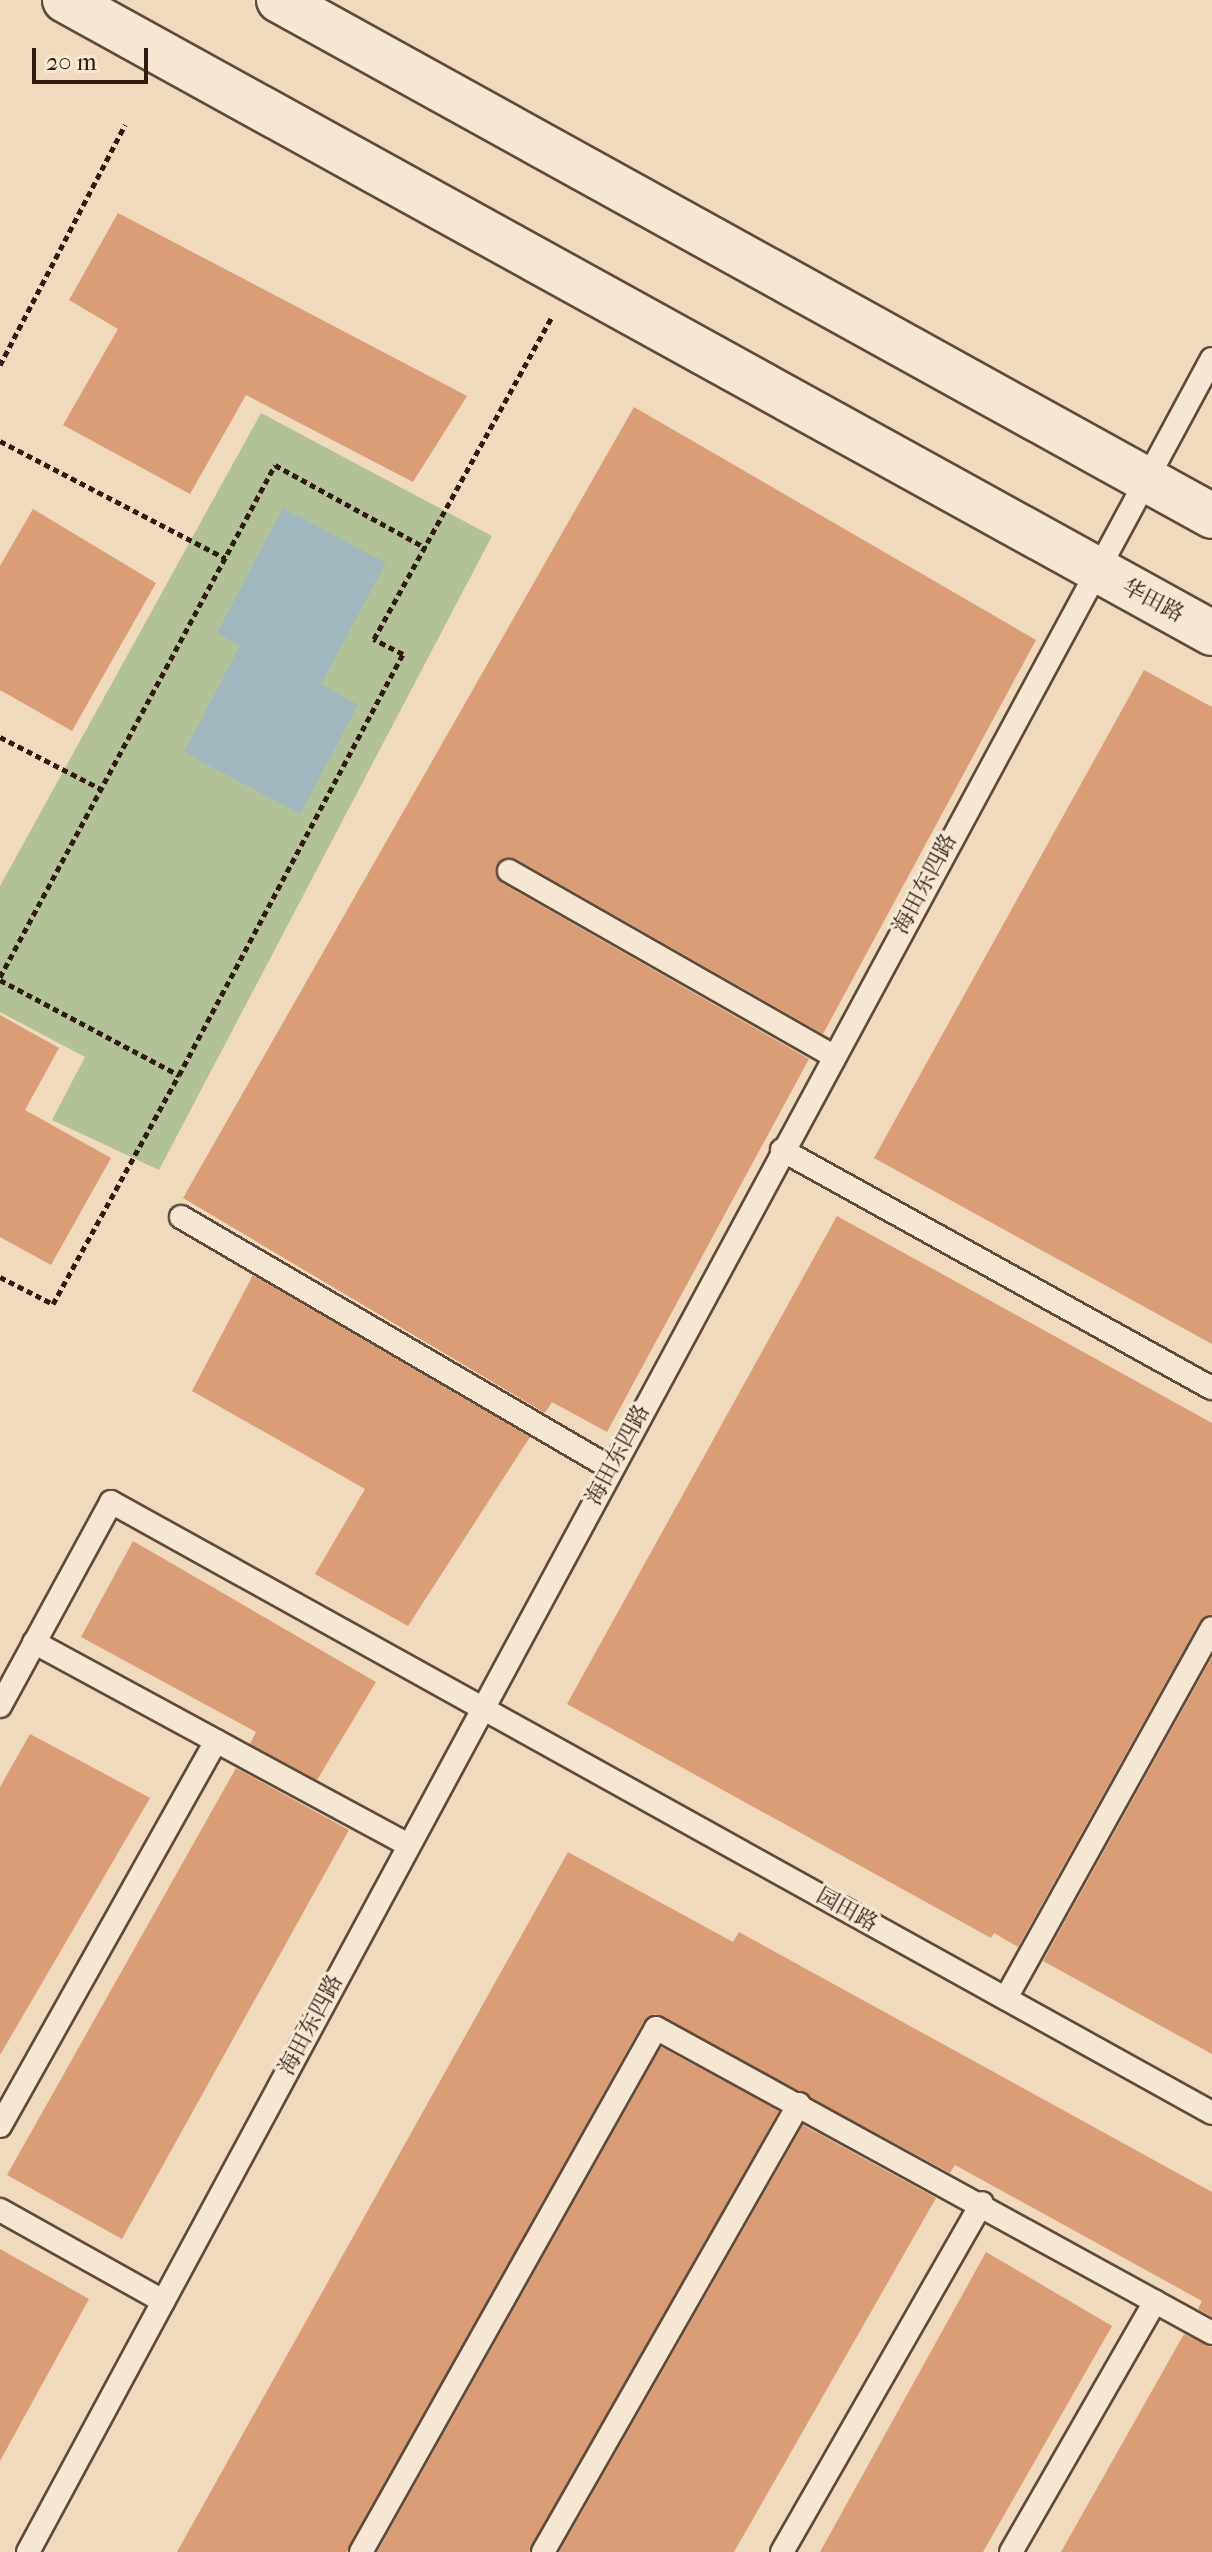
<!DOCTYPE html>
<html>
<head>
<meta charset="utf-8">
<style>
  body { margin:0 }
  #map { position:relative; width:1212px; height:2552px; overflow:hidden; background:#efdabd; font-family:"IM FELL French Canon","Noto Serif SC",serif }
  div>[style] { position:absolute }
  .green>* { inset:0; background:#b2c196 }
  .water>* { inset:0; background:#a0b7bd }
  .building>* { inset:0; background:#da9d75 }
  .path>* { height:5px; margin-top:-2.5px; transform-origin:0; background:repeating-linear-gradient(90deg,#2f1b11 0 6px,transparent 0 10px) }
  .roads { filter:drop-shadow(2px 0 #5f4b3c) drop-shadow(-2px 0 #5f4b3c) drop-shadow(0 2px #5f4b3c) drop-shadow(0 -2px #5f4b3c) }
  .lane>* { height:22px; margin:-11px; padding:0 11px; transform-origin:11px; border-radius:11px; background:#f5e7d4 }
  .secondary>* { height:44px; margin:-22px; padding:0 22px; transform-origin:22px; border-radius:22px; background:#f5e7d4 }
  span { translate:-50% -50%; white-space:nowrap; text-align:center; line-height:1.15; -webkit-text-stroke:6px #f5e7d4; paint-order:stroke }
  .street-label { font-size:22px; color:#2f1b11 }
  .scale { position:absolute; left:32px; top:48px; width:116px; height:36px; box-sizing:border-box; border:4px solid #2f1b11; border-top:0; padding-left:10px; font-size:24px; line-height:28px; white-space:nowrap; color:#2f1b11; -webkit-text-stroke:6px #f5e7d4; paint-order:stroke }
</style>
</head>
<body>
<div id="map">
  <div class="green">
    <i style="clip-path:polygon(261px 413px,492px 536px,159px 1170px,52px 1120px,85px 1057px,0 1012px,0 886px)"></i>
  </div>
  <div class="water">
    <i style="clip-path:polygon(283px 508px,386px 563px,321px 684px,358px 705px,300px 814px,184px 752px,240px 646px,217px 633px)"></i>
  </div>
  <div class="building">
    <i style="clip-path:polygon(118px 213px,467px 396px,413px 482px,246px 395px,190px 494px,63px 425px,118px 329px,69px 300px)"></i>
    <i style="clip-path:polygon(634px 407px,1036px 640px,823px 1034px,516px 859px,497px 865px,502px 883px,809px 1059px,607px 1432px,552px 1402px,545px 1413px,183px 1198px)"></i>
    <i style="clip-path:polygon(33px 509px,156px 583px,72px 731px,0 690px,0 566px)"></i>
    <i style="clip-path:polygon(1144px 670px,1212px 707px,1212px 1344px,874px 1158px)"></i>
    <i style="clip-path:polygon(0 1015px,59px 1048px,25px 1110px,111px 1158px,51px 1265px,0 1237px)"></i>
    <i style="clip-path:polygon(837px 1216px,1212px 1423px,1212px 1614px,1200px 1621px,1018px 1947px,994px 1933px,991px 1938px,567px 1704px)"></i>
    <i style="clip-path:polygon(253px 1275px,530px 1437px,408px 1626px,315px 1574px,365px 1489px,192px 1391px)"></i>
    <i style="clip-path:polygon(133px 1541px,376px 1682px,317px 1780px,250px 1744px,256px 1732px,81px 1637px)"></i>
    <i style="clip-path:polygon(1212px 1657px,1212px 2054px,1043px 1961px)"></i>
    <i style="clip-path:polygon(30px 1734px,150px 1798px,0 2055px,0 1787px)"></i>
    <i style="clip-path:polygon(236px 1768px,349px 1830px,122px 2239px,7px 2175px)"></i>
    <i style="clip-path:polygon(568px 1852px,733px 1942px,739px 1932px,1212px 2192px,1212px 2317px,1198px 2309px,1202px 2301px,955px 2165px,950px 2173px,655px 2014px,644px 2021px,347px 2552px,177px 2552px)"></i>
    <i style="clip-path:polygon(661px 2047px,779px 2111px,529px 2552px,377px 2552px)"></i>
    <i style="clip-path:polygon(803px 2125px,936px 2198px,734px 2552px,559px 2552px)"></i>
    <i style="clip-path:polygon(0 2249px,89px 2299px,0 2461px)"></i>
    <i style="clip-path:polygon(986px 2252px,1112px 2326px,983px 2552px,820px 2552px)"></i>
    <i style="clip-path:polygon(1184px 2334px,1212px 2347px,1212px 2552px,1061px 2552px)"></i>
  </div>
  <div class="path">
    <i style="left:0;top:365px;width:271px;rotate:-62.5deg"></i>
    <i style="left:0;top:441px;width:254px;rotate:27.5deg"></i>
    <i style="left:0;top:737px;width:114px;rotate:27.2deg"></i>
    <i style="left:0;top:977px;width:581px;rotate:-61.76deg"></i>
    <i style="left:275px;top:465px;width:172px;rotate:28.8deg"></i>
    <i style="left:0;top:980px;width:203px;rotate:28deg"></i>
    <i style="left:179px;top:1075px;width:477px;rotate:-62deg"></i>
    <i style="left:403px;top:654px;width:33px;rotate:-153deg"></i>
    <i style="left:374px;top:639px;width:369px;rotate:-61.1deg"></i>
    <i style="left:0;top:1277px;width:59px;rotate:27deg"></i>
    <i style="left:53px;top:1304px;width:261px;rotate:-61.2deg"></i>
  </div>
  <div class="roads">
    <div class="lane">
      <i style="left:509px;top:871px;width:373px;rotate:29.7deg"></i>
      <i style="left:782px;top:1150px;width:491px;rotate:29deg"></i>
      <i style="left:181px;top:1217px;width:498px;rotate:30.3deg"></i>
      <i style="left:0;top:1706px;width:232px;rotate:-61.4deg"></i>
      <i style="left:111px;top:1502px;width:1259px;rotate:29.03deg"></i>
      <i style="left:216px;top:1741px;width:218px;rotate:28.4deg"></i>
      <i style="left:1006px;top:1998px;width:423px;rotate:-60.9deg"></i>
      <i style="left:0;top:2126px;width:441px;rotate:-60.7deg"></i>
      <i style="left:216px;top:1741px;width:207px;rotate:-151.5deg"></i>
      <i style="left:0;top:2210px;width:187px;rotate:29.2deg"></i>
      <i style="left:28px;top:2552px;width:2492px;rotate:-61.64deg"></i>
      <i style="left:361px;top:2552px;width:601px;rotate:-60.62deg"></i>
      <i style="left:656px;top:2028px;width:634px;rotate:28.75deg"></i>
      <i style="left:543px;top:2552px;width:516px;rotate:-60.26deg"></i>
      <i style="left:782px;top:2552px;width:402px;rotate:-60.2deg"></i>
      <i style="left:1011px;top:2552px;width:289px;rotate:-60.1deg"></i>
    </div>
    <div class="secondary">
      <i style="left:65px;top:0;width:1310px;rotate:28.89deg"></i>
      <i style="left:279px;top:0;width:1066px;rotate:28.94deg"></i>
    </div>
  </div>
  <div class="street-label">
    <span style="left:1153px;top:601px;rotate:28deg">华田路</span>
    <span style="left:925px;top:884px;rotate:-62deg">海田东四路</span>
    <span style="left:618px;top:1455px;rotate:-62deg">海田东四路</span>
    <span style="left:847px;top:1910px;rotate:29deg">园田路</span>
    <span style="left:311px;top:2025px;rotate:-62deg">海田东四路</span>
  </div>
  <div class="scale">20 m</div>
</div>
</body>
</html>
